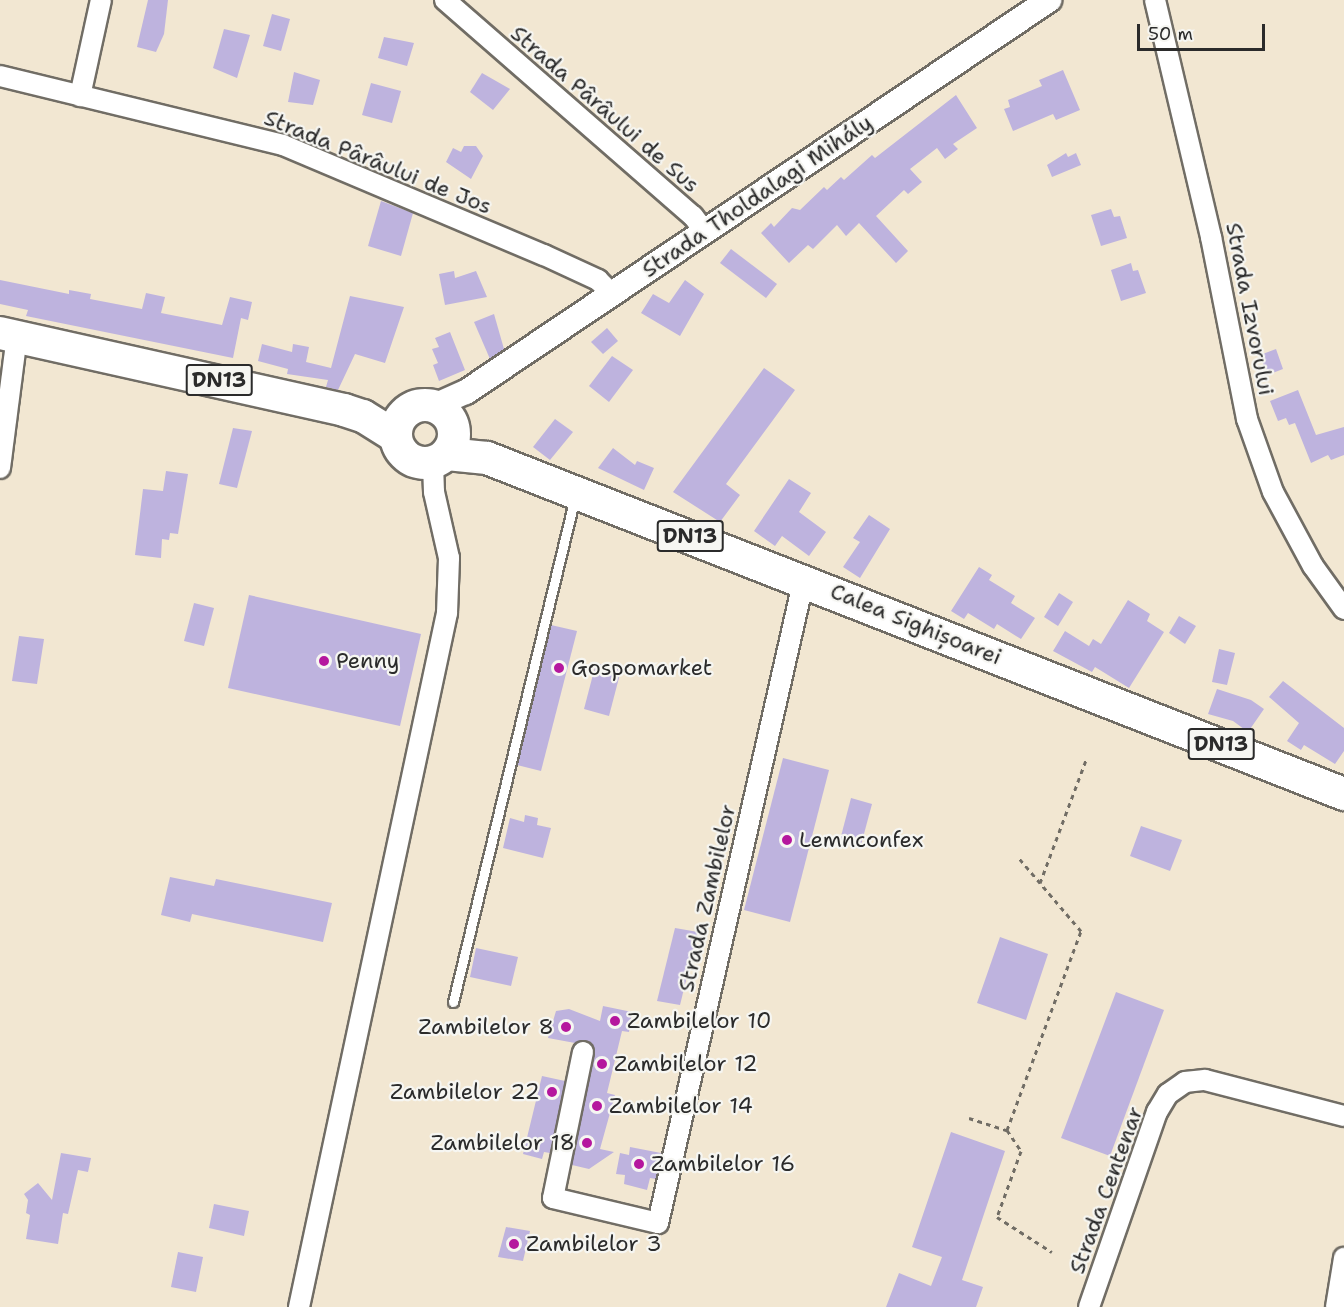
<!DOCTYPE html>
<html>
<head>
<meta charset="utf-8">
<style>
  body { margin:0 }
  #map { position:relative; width:1344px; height:1307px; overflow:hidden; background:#f2e7d2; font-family:"Shantell Sans",sans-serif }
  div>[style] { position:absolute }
  .building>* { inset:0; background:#beb3de }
  .path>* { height:3px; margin-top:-1.5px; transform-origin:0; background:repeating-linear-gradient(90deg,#716d65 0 4.5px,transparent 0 9px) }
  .roads { filter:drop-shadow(2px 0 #716d65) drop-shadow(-2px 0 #716d65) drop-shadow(0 2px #716d65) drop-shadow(0 -2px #716d65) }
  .service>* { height:9px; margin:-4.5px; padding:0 4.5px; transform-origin:4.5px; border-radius:4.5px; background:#fff }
  .minor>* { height:20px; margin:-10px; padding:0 10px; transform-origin:10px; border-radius:10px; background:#fff }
  .tertiary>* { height:24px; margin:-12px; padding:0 12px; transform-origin:12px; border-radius:12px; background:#fff }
  .trunk>* { height:32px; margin:-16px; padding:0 16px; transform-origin:16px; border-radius:16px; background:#fff }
  .trunk>.ring { margin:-16px; padding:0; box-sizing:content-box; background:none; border:32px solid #fff; border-radius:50% }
  .dots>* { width:16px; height:16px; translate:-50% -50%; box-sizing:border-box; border:3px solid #f6f6f2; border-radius:50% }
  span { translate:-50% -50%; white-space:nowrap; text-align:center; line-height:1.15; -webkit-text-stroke:4.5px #f6f6f2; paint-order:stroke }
  .shield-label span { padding:2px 4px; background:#f6f6f2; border:2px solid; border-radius:4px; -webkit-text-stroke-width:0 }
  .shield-label { font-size:21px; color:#2b2b2b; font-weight:700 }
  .street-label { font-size:22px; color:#2b2b2b }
  .poi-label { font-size:22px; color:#2b2b2b }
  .left { translate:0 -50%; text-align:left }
  .right { translate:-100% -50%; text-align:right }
  .scale { position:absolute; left:1137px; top:24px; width:128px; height:27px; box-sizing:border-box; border:3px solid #2b2b2b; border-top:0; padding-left:8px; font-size:18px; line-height:21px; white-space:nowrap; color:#2b2b2b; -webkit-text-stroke:4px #f6f6f2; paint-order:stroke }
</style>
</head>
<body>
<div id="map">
  <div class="building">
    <i style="clip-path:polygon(148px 0,168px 0,164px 34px,156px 52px,137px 47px)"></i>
    <i style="clip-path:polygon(272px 14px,290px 19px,281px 51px,263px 46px)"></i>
    <i style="clip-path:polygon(224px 29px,250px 35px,237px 78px,213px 68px)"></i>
    <i style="clip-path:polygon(384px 37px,414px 43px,407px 66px,378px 58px)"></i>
    <i style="clip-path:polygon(1063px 70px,1080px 110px,1056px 120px,1053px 114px,1013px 131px,1004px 109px,1010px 107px,1008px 100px,1042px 86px,1039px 80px)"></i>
    <i style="clip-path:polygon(294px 72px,320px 80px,313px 105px,288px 102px)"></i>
    <i style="clip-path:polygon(482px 73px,510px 89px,493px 110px,470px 92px)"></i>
    <i style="clip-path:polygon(371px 83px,401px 91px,392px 123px,362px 115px)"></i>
    <i style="clip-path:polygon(956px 95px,977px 128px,953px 144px,958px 149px,945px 159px,937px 148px,910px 169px,922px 182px,908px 194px,904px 190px,876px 216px,908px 251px,896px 263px,859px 223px,846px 236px,837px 225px,813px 249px,808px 245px,789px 263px,761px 233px,771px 223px,774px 227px,792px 208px,800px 210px,824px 187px,827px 190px,841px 177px,844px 180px,872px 155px,875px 158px)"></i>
    <i style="clip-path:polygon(464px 146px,476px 146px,483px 156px,471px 179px,446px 162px,453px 148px,461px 152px)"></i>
    <i style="clip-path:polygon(1066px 153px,1068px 157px,1076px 153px,1081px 165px,1052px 177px,1047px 165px)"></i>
    <i style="clip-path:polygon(381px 201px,413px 213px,401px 256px,368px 246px)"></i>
    <i style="clip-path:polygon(1111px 209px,1114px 217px,1120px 216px,1127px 238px,1101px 246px,1091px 215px)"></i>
    <i style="clip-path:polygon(731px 249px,777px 284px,766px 298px,720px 263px)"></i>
    <i style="clip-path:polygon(1131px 263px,1133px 271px,1138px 270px,1146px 293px,1121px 301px,1111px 270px)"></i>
    <i style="clip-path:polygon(454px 271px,455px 278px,476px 271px,487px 297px,445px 305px,439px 274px)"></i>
    <i style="clip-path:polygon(0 280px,69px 294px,69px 290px,91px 294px,90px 299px,142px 309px,146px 293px,165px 297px,161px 313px,222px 325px,230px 297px,252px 302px,248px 320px,241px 318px,233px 358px,26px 316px,28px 310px,0 304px)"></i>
    <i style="clip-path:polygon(685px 280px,704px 294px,680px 336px,641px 313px,653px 294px,669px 303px)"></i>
    <i style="clip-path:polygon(350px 296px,404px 307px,385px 363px,355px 354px,338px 390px,326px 387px,328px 380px,287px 374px,288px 369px,258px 361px,262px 344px,292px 352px,293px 344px,309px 347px,306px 362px,331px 368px)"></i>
    <i style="clip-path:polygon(494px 314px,504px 349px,490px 359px,474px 322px)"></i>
    <i style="clip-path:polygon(607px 328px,618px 341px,603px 354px,591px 342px)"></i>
    <i style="clip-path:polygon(450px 332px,465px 370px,439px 381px,433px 365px,438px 363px,432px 349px,439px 347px,435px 338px)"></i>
    <i style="clip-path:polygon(1276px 349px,1283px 369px,1267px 375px,1260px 355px)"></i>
    <i style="clip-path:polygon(612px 356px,633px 370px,609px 402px,589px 386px)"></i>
    <i style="clip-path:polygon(764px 368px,795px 390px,726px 484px,740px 495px,720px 522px,673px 492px)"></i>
    <i style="clip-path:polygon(1298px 390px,1316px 435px,1344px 427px,1344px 455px,1331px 460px,1328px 455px,1311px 463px,1295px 423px,1289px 425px,1286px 418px,1278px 421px,1270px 401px)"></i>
    <i style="clip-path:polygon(555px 419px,573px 432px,550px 460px,533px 447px)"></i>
    <i style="clip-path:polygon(233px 428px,252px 431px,237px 488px,219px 484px)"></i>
    <i style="clip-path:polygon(613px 448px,635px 465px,637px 461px,654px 468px,644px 490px,598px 468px)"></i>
    <i style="clip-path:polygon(166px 471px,188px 474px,178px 534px,170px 533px,169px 540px,162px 539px,161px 558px,135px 555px,143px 489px,163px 491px)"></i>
    <i style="clip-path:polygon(789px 479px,811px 493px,799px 512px,826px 532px,809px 556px,782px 536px,775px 546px,754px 531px)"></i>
    <i style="clip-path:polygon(869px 515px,890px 529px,860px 578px,843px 567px,860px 542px,853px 538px)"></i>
    <i style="clip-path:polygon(979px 567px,992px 575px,989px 580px,1015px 596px,1011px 603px,1035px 618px,1021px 639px,997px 624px,994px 629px,968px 613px,964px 619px,951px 611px)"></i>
    <i style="clip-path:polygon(1059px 593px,1073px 602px,1058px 626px,1044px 617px)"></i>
    <i style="clip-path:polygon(249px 595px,421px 634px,400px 726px,228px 688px)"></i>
    <i style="clip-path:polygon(1128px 600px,1150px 614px,1147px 621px,1164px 632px,1129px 688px,1095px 667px,1092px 672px,1053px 651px,1065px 631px,1089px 646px,1093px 639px,1101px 644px)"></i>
    <i style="clip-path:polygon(194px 603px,214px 608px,204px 646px,184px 641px)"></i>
    <i style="clip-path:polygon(1179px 616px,1196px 626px,1185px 644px,1169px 633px)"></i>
    <i style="clip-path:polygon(551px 625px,577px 631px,541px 771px,517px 765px)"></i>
    <i style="clip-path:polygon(19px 636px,44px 639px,37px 684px,12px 681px)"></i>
    <i style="clip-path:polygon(1219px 649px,1235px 653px,1227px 685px,1212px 682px)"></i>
    <i style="clip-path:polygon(596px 663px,621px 670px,609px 716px,584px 709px)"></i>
    <i style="clip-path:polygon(1283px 681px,1344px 728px,1344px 751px,1335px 764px,1304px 745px,1301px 750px,1287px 741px,1299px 723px,1269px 697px)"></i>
    <i style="clip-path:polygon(1217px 689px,1251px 700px,1264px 709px,1248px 732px,1233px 721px,1208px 714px)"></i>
    <i style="clip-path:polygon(783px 758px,829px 770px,790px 922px,744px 910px)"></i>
    <i style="clip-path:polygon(851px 798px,872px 804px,861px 845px,840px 840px)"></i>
    <i style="clip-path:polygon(525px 815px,538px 818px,537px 825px,551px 828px,543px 858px,503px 848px,510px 818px,524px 822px)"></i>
    <i style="clip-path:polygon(1141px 826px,1182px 840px,1170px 871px,1130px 856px)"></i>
    <i style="clip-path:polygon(170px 877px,214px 886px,216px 879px,332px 903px,323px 942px,192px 914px,190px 922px,161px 915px)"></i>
    <i style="clip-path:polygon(675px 928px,698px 932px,680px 1005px,657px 1001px)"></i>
    <i style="clip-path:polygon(1000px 937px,1048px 954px,1026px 1020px,977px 1003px)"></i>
    <i style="clip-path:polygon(476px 948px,518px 957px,511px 986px,470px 977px)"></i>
    <i style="clip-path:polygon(1116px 992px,1164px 1010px,1110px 1156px,1061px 1138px)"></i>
    <i style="clip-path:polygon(603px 1006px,632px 1012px,629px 1032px,622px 1031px,607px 1093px,615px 1095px,600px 1149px,614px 1152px,589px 1169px,572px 1165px,594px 1049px,586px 1040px,575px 1043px,548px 1038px,556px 1011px,569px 1009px,600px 1021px)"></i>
    <i style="clip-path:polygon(542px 1076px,565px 1081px,550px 1153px,544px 1152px,542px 1159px,523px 1154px)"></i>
    <i style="clip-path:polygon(951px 1132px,1005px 1151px,962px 1280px,983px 1287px,976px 1307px,886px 1307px,899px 1273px,931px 1286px,942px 1257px,912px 1247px)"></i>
    <i style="clip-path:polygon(630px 1147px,661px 1153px,656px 1179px,650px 1178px,647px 1190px,624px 1184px,625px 1175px,616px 1174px,620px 1153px,629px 1155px)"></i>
    <i style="clip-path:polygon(61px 1153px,91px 1158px,88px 1172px,78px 1170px,68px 1214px,63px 1213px,58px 1244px,26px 1239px,30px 1215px,26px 1213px,28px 1200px,24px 1194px,38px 1183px,52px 1200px)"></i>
    <i style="clip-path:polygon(214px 1204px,249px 1211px,244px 1236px,209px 1228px)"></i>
    <i style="clip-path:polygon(506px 1227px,530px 1231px,523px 1261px,498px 1257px)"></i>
    <i style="clip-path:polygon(178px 1252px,203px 1257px,196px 1292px,171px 1287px)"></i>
  </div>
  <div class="path">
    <i style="left:1040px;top:883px;width:131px;rotate:-69.5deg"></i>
    <i style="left:969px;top:1118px;width:40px;rotate:18deg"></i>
    <i style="left:1007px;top:1130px;width:25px;rotate:56deg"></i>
    <i style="left:1021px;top:1151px;width:70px;rotate:110deg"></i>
    <i style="left:997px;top:1217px;width:65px;rotate:32.5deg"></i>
    <i style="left:1007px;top:1130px;width:212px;rotate:-69.6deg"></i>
    <i style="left:1081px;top:931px;width:97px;rotate:-130.4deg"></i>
  </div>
  <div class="roads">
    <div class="service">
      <i style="left:453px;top:1002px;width:520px;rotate:-76.42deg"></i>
    </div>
    <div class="minor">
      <i style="left:445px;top:0;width:329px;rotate:41.1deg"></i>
      <i style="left:693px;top:216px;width:20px;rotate:53deg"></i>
      <i style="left:1155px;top:0;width:244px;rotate:76.7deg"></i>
      <i style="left:1211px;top:237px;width:186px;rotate:78.8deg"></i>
      <i style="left:1247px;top:419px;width:77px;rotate:70.4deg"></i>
      <i style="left:1273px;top:492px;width:84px;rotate:61.6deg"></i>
      <i style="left:1313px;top:566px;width:53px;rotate:54.2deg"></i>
      <i style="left:0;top:76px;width:291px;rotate:13.7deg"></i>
      <i style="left:283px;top:145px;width:283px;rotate:22.9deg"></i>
      <i style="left:544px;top:255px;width:60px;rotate:24.8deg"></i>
      <i style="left:598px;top:280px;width:18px;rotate:45deg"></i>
      <i style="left:80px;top:96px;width:98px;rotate:-77.7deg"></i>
      <i style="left:0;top:468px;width:133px;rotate:-82.7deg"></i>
      <i style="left:583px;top:1052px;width:149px;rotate:101.6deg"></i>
      <i style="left:553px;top:1198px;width:108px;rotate:13.4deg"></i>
      <i style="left:658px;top:1223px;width:660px;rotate:-77.23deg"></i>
      <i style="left:299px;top:1307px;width:710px;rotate:-77.96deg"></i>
      <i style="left:447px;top:613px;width:55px;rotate:-87.9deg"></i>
      <i style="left:449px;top:558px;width:68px;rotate:-102.8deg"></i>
      <i style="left:434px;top:492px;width:29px;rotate:-92deg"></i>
      <i style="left:1089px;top:1307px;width:207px;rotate:-70.8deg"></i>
      <i style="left:1157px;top:1112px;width:21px;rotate:-59deg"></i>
      <i style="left:1168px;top:1094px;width:21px;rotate:-35deg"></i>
      <i style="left:1185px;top:1082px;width:20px;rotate:-6deg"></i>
      <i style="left:1205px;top:1080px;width:144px;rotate:14.5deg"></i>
      <i style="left:1336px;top:1307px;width:50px;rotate:-80.7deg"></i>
    </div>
    <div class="tertiary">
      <i style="left:434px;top:406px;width:35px;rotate:-24deg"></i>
      <i style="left:466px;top:392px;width:703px;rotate:-33.92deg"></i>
    </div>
    <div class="trunk">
      <i style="left:0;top:333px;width:353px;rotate:12.6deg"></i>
      <i style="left:344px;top:410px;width:20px;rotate:18deg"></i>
      <i style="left:363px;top:416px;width:39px;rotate:32deg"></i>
      <i class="ring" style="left:396px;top:405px;width:26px;height:26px"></i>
      <i style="left:447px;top:454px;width:40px;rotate:5.7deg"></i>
      <i style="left:487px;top:458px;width:921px;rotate:21.41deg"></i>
    </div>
  </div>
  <div class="dots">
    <i style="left:324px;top:661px;background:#b5179e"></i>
    <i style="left:559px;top:668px;background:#b5179e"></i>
    <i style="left:787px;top:840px;background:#b5179e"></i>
    <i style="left:615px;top:1021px;background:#b5179e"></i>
    <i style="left:566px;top:1027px;background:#b5179e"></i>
    <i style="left:602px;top:1064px;background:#b5179e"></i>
    <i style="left:552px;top:1092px;background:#b5179e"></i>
    <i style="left:597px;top:1106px;background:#b5179e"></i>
    <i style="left:587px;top:1143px;background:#b5179e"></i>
    <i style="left:639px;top:1164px;background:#b5179e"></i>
    <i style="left:514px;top:1244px;background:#b5179e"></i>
  </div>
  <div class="shield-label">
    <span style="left:219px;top:380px">DN13</span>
    <span style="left:690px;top:536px">DN13</span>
    <span style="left:1221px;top:744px">DN13</span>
  </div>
  <div class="street-label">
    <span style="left:605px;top:109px;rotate:41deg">Strada Pârâului de Sus</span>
    <span style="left:378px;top:162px;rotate:22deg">Strada Pârâului de Jos</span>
    <span style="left:757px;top:196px;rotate:-34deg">Strada Tholdalagi Mihály</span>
    <span style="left:1250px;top:309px;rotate:79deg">Strada Izvorului</span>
    <span style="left:916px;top:624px;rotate:22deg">Calea Sighișoarei</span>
    <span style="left:707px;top:898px;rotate:-77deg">Strada Zambilelor</span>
    <span style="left:1106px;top:1190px;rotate:-70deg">Strada Centenar</span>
  </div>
  <div class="poi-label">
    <span class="left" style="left:336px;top:661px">Penny</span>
    <span class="left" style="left:571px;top:668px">Gospomarket</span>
    <span class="left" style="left:799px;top:840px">Lemnconfex</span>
    <span class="left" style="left:627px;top:1021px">Zambilelor 10</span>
    <span class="right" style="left:554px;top:1027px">Zambilelor 8</span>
    <span class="left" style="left:614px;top:1064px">Zambilelor 12</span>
    <span class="right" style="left:540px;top:1092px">Zambilelor 22</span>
    <span class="left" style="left:609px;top:1106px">Zambilelor 14</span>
    <span class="right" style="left:575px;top:1143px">Zambilelor 18</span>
    <span class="left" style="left:651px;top:1164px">Zambilelor 16</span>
    <span class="left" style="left:526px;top:1244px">Zambilelor 3</span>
  </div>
  <div class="scale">50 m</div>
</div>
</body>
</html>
